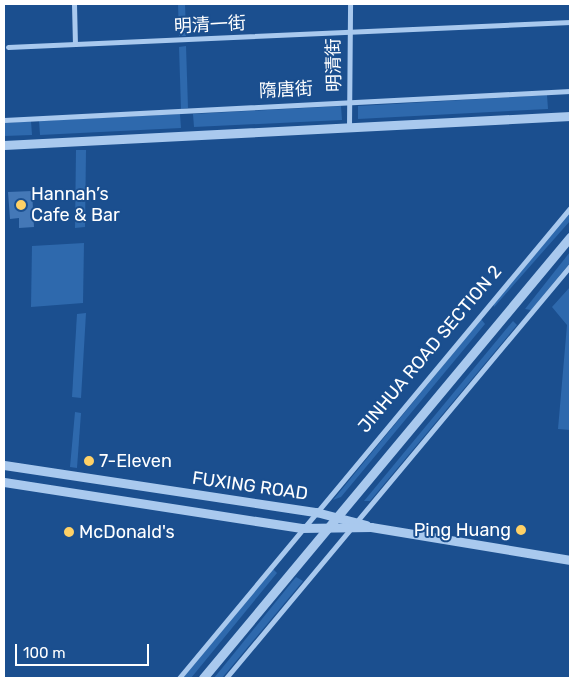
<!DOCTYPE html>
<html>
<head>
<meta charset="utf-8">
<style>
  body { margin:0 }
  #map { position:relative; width:574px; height:682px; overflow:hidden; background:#1b4f8f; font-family:Rubik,"Noto Sans TC",sans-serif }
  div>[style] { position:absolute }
  .green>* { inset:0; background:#2e69ad }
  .building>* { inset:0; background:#4478b7 }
  .minor>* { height:5px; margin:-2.5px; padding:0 2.5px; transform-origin:2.5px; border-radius:2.5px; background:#a9c9ee }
  .tertiary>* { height:9px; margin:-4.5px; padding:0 4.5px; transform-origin:4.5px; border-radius:4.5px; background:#a9c9ee }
  .dots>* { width:14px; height:14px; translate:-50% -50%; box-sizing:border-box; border:2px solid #1b4f8f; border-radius:50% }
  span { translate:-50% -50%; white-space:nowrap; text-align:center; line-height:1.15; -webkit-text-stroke:4px #1b4f8f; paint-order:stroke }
  .street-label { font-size:18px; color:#fff }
  .poi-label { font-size:18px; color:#fff }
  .left { translate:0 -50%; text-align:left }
  .right { translate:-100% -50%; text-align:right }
  .frame { position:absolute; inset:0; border:5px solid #fff; pointer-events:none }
  .scale { position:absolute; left:15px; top:644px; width:134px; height:22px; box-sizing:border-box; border:2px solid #fff; border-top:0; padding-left:6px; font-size:15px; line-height:18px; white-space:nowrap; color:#fff; -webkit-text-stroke:4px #1b4f8f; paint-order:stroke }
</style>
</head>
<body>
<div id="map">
  <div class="green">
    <i style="clip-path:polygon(178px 4px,185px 4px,186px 36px,179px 36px)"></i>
    <i style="clip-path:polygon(186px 46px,188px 108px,181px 109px,179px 47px)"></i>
    <i style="clip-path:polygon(547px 95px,548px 109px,358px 119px,358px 106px)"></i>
    <i style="clip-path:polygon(341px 106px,342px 120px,194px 127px,193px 114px)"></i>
    <i style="clip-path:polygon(180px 114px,181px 128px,40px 135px,39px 121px)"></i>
    <i style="clip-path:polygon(31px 121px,32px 135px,4px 136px,4px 123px)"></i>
    <i style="clip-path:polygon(76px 150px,86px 150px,85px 227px,75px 228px)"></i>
    <i style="clip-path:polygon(570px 211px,570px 221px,494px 307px,493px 304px)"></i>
    <i style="clip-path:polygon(84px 243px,83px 303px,31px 307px,32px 246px)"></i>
    <i style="clip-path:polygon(570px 252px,570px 263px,531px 310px,525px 309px)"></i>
    <i style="clip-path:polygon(570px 287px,570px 430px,558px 429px,567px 325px,552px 307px)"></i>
    <i style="clip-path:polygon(86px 313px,81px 398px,72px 397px,77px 314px)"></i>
    <i style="clip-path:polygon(481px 319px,485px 324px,341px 497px,333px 500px)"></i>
    <i style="clip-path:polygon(513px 321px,517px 325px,370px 501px,364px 501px)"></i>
    <i style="clip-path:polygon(75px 412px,81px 413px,77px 468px,70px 467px)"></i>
    <i style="clip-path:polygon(273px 569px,277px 573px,191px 678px,182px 678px)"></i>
    <i style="clip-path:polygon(296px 577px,303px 581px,222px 678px,214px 678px)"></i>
  </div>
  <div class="building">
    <i style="clip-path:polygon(32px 191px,34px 227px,19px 228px,19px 218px,10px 219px,8px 192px)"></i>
  </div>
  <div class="minor">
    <i style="left:74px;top:4px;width:40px;rotate:88.6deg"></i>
    <i style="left:8px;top:47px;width:563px;rotate:-2.55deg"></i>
    <i style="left:4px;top:120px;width:567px;rotate:-2.93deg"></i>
    <i style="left:349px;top:127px;width:123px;rotate:-89.5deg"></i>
    <i style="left:179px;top:678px;width:611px;rotate:-50.24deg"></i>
    <i style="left:226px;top:678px;width:537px;rotate:-50.14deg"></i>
  </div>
  <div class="tertiary">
    <i style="left:4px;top:145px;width:567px;rotate:-2.93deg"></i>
    <i style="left:4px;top:465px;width:316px;rotate:8.6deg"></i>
    <i style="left:316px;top:512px;width:52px;rotate:14.6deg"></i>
    <i style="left:4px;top:482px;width:301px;rotate:8.8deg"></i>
    <i style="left:301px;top:528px;width:70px;rotate:-0.8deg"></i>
    <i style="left:371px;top:527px;width:202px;rotate:9.4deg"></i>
    <i style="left:203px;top:678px;width:574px;rotate:-50.23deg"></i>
  </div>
  <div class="dots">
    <i style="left:21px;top:205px;background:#ffd166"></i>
    <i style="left:89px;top:461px;background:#ffd166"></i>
    <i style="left:521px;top:530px;background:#ffd166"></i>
    <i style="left:69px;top:532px;background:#ffd166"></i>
  </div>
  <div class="street-label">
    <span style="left:210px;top:25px;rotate:-3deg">明清一街</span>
    <span style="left:334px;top:65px;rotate:-91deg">明清街</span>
    <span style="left:286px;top:90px;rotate:-3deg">隋唐街</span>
    <span style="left:430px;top:349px;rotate:-50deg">JINHUA ROAD SECTION 2</span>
    <span style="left:250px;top:486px;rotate:8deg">FUXING ROAD</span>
  </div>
  <div class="poi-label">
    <span class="left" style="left:31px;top:205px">Hannah’s<br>Cafe &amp; Bar</span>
    <span class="left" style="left:99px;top:461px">7-Eleven</span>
    <span class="right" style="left:511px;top:530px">Ping Huang</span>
    <span class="left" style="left:79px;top:532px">McDonald's</span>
  </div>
  <div class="frame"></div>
  <div class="scale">100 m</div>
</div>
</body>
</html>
